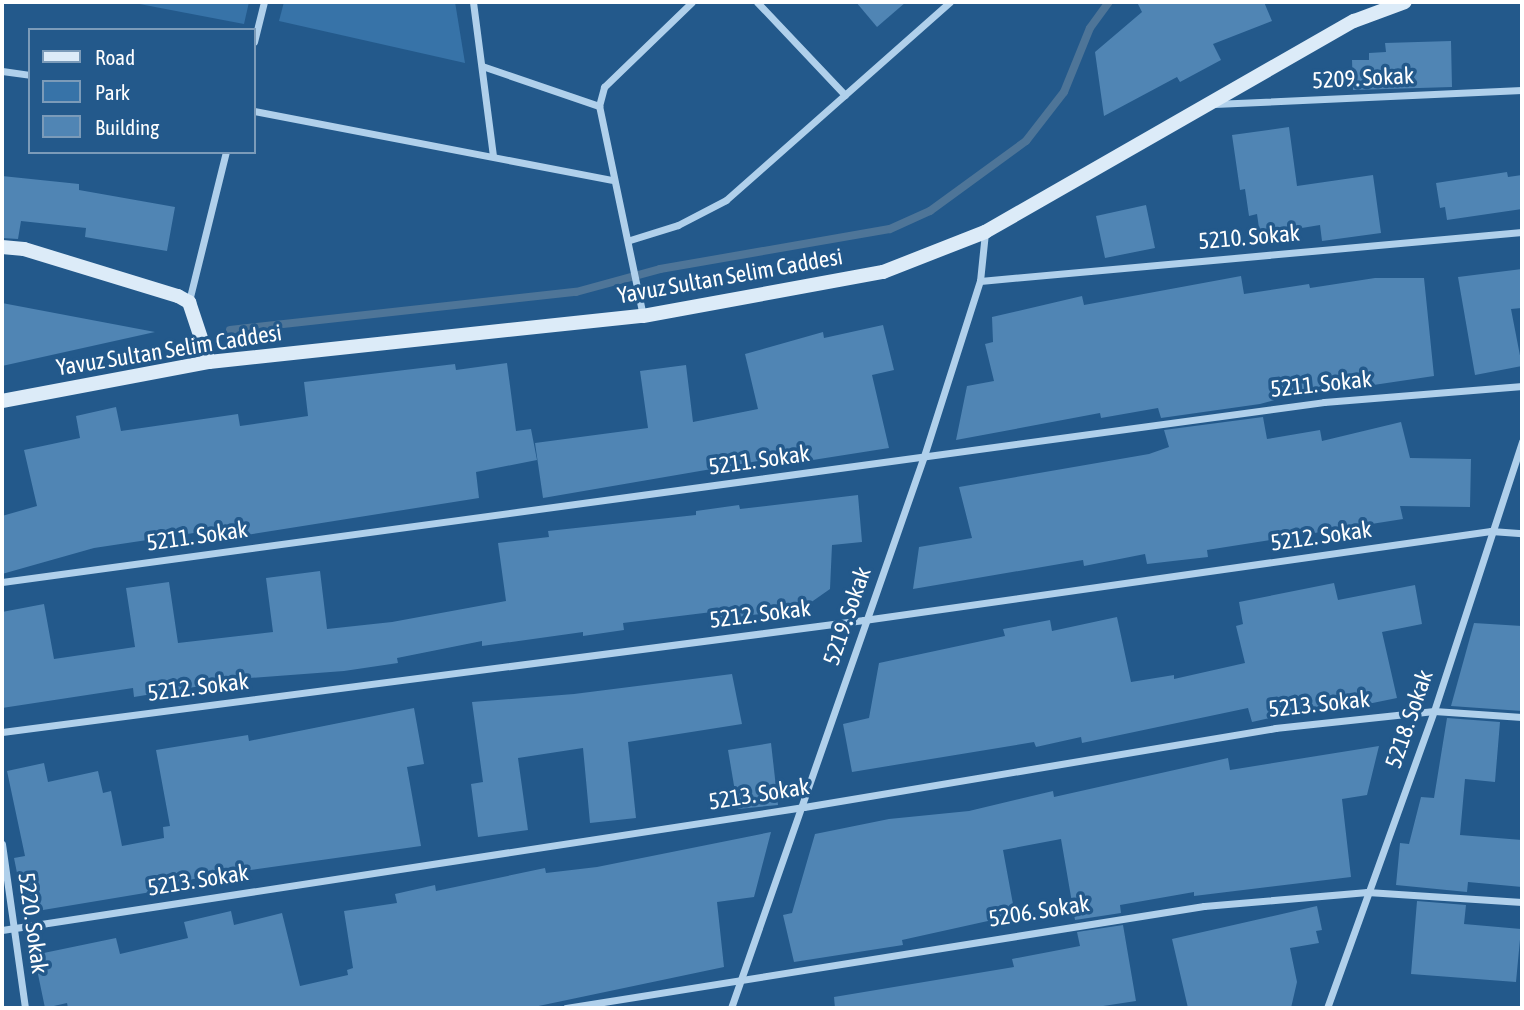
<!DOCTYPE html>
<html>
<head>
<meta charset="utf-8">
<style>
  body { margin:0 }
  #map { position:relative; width:1524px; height:1010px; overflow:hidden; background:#23598b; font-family:"Asap Condensed",sans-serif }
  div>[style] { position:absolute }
  .green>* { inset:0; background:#3773a8 }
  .stream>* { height:8px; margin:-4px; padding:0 4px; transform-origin:4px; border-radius:4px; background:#4e7598 }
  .building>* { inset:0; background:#5085b4 }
  .street>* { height:7px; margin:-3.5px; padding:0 3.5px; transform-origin:3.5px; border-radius:3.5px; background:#b0d0eb }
  .secondary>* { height:14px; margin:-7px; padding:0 7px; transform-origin:7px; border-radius:7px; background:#dcebf8 }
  span { translate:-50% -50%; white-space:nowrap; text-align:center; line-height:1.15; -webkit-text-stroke:7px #23598b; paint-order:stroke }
  .street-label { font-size:23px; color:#fff }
  .frame { position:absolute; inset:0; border:4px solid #fff; pointer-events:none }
  .legend { position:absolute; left:28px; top:28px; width:228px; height:126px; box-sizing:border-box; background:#23598b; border:2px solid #7b9bb9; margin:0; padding:9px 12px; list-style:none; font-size:21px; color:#fff }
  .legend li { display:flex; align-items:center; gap:14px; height:35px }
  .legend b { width:35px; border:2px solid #7b9bb9 }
</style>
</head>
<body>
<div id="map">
  <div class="green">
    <i style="clip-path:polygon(129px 2px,249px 2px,244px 24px)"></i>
    <i style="clip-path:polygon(284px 2px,455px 2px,465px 63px,279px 21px)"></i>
  </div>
  <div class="stream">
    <i style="left:230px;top:330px;width:348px;rotate:-6.3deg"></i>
    <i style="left:576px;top:292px;width:87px;rotate:-15.3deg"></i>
    <i style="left:660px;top:269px;width:233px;rotate:-9.9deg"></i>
    <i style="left:890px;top:229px;width:44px;rotate:-24.2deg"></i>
    <i style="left:930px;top:211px;width:119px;rotate:-36.1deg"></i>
    <i style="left:1026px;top:141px;width:62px;rotate:-52.2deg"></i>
    <i style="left:1064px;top:92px;width:69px;rotate:-67.9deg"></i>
    <i style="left:1090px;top:28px;width:32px;rotate:-54deg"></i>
  </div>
  <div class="building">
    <i style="clip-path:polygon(856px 2px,906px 2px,877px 27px)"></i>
    <i style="clip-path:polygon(1137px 2px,1264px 2px,1272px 21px,1213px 44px,1221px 60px,1180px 82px,1177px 77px,1104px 116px,1095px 52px,1142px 12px)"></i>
    <i style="clip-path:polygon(1451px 41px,1452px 87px,1353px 90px,1352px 60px,1369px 60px,1369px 53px,1386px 52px,1385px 43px)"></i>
    <i style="clip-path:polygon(1289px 127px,1297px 186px,1373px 175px,1381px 233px,1322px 241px,1320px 225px,1260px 235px,1257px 214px,1249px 216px,1245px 189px,1240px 190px,1232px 135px)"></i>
    <i style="clip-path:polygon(1507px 172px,1508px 177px,1522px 175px,1522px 209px,1447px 220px,1445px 207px,1440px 208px,1436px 183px)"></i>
    <i style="clip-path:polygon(2px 176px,79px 184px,79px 190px,175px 207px,167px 251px,85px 237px,86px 228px,21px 221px,18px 239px,2px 238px)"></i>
    <i style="clip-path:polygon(1146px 205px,1155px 248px,1105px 258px,1096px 216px)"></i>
    <i style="clip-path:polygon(1522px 269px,1522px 308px,1511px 309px,1522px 366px,1475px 375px,1458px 277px)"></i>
    <i style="clip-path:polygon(1241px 276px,1244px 294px,1309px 284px,1310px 288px,1375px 278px,1424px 278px,1434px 376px,1333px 391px,1332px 384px,1260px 404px,1161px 418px,1158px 408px,1101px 418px,1100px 413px,956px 440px,967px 386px,994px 381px,985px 344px,993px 342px,992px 317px,1082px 296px,1084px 305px)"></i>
    <i style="clip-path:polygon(2px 303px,155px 332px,2px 366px)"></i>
    <i style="clip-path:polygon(883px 325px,894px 370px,872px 375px,889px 448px,800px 462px,799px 454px,543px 498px,535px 443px,648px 428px,640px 371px,686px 365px,693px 422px,758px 409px,745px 354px,823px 332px,824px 338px)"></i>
    <i style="clip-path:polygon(507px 363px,516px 431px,531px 429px,537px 460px,476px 472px,479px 498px,208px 541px,207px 531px,94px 548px,2px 574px,2px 516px,37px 506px,24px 450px,80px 438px,76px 416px,116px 407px,121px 431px,238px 414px,240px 426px,308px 416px,304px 382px,455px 364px,456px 370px)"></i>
    <i style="clip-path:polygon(1263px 417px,1267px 439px,1320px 430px,1322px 441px,1401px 422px,1410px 458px,1471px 459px,1470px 507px,1400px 506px,1403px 519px,1207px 550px,1208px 557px,1147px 564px,1145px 554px,1084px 566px,1083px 560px,913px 589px,919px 547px,972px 538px,959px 487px,1149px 454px,1169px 447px,1164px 430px)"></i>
    <i style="clip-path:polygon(858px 495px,862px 542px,832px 545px,830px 589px,810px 603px,767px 605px,768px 613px,712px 620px,712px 612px,623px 623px,624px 630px,583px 636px,583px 632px,482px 646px,482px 641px,397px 658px,398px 663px,344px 671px,249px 678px,134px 697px,133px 688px,2px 708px,2px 612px,44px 604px,54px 659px,135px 647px,126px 588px,169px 582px,178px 643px,273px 632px,266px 578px,320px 571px,327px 629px,392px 622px,506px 601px,498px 543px,549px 537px,548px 531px,696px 515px,696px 511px,739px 505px,740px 509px)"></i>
    <i style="clip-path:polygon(1334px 583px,1338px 600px,1415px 585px,1422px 624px,1382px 632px,1397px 698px,1358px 706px,1356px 698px,1252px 722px,1248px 708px,1082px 743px,1081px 737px,1036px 747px,1034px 742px,852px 772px,843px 724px,869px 718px,879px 663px,1005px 636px,1003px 629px,1050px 620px,1052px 631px,1117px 617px,1131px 682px,1174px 675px,1174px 679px,1245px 663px,1236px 626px,1243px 624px,1239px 602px)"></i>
    <i style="clip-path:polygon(1474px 623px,1522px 626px,1522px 711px,1451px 706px)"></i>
    <i style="clip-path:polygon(732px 674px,742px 724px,628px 742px,636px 818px,590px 823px,583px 748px,518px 758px,528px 830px,478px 837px,471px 784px,483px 782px,472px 702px,574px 694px)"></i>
    <i style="clip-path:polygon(414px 708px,424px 764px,407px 767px,421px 846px,215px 875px,162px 885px,163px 890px,25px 913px,14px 858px,25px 856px,7px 771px,44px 763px,48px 782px,98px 771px,103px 793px,111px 791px,122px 846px,164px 838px,163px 827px,170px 826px,156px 750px,248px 735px,249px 741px)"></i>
    <i style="clip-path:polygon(1447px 718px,1500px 722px,1495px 782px,1465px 779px,1460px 835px,1522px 840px,1522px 887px,1468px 882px,1467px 892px,1396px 885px,1400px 843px,1409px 844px,1421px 797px,1434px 798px)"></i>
    <i style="clip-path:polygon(771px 743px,778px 805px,738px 809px,728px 750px)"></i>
    <i style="clip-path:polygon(1379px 746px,1367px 795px,1342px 799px,1351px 877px,1194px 896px,1194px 892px,1120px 905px,1121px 913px,1075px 920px,1061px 839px,1003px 850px,1015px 915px,902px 940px,903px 945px,794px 962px,783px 915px,792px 913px,815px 834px,889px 819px,969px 811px,1053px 791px,1054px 797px,1228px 758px,1230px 770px)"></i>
    <i style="clip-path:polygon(771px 832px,754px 897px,717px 902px,724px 967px,529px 1008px,68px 1008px,67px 1003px,45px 1008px,34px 955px,116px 938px,120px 954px,188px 938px,184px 922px,231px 911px,234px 925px,282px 913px,300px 986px,348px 975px,347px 970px,353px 968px,344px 911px,397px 903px,395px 894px,435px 885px,436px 891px,545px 868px,546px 873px,597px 867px)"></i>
    <i style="clip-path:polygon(1417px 901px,1466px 905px,1464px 924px,1521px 929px,1516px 982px,1411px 974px)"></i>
    <i style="clip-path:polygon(1317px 906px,1322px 930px,1316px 931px,1319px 943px,1290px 948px,1297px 982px,1291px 1008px,1188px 1008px,1172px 939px)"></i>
    <i style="clip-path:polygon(1123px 925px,1136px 1001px,1090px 1008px,835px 1008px,834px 997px,1014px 967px,1012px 959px,1080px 946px,1077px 932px)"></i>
  </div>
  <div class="street">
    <i style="left:473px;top:2px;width:154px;rotate:82.6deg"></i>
    <i style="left:757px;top:2px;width:128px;rotate:46.6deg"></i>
    <i style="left:254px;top:42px;width:41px;rotate:-76deg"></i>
    <i style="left:482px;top:66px;width:124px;rotate:18.9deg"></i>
    <i style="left:2px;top:71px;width:28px;rotate:8deg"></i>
    <i style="left:1214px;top:104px;width:308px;rotate:-2.6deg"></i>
    <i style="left:254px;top:111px;width:364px;rotate:10.9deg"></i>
    <i style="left:630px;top:240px;width:50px;rotate:-17.4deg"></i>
    <i style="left:678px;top:225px;width:54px;rotate:-27.5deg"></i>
    <i style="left:726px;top:200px;width:299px;rotate:-41.5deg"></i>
    <i style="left:980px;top:281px;width:544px;rotate:-5.17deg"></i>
    <i style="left:189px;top:301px;width:154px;rotate:-76.1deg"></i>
    <i style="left:643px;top:316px;width:215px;rotate:-101.8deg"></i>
    <i style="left:599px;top:106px;width:20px;rotate:-75deg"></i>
    <i style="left:604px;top:87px;width:122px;rotate:-44deg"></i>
    <i style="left:2px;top:582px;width:1334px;rotate:-7.75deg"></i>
    <i style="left:1324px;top:402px;width:199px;rotate:-4.6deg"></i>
    <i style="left:2px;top:732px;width:869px;rotate:-7.4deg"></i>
    <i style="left:864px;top:620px;width:633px;rotate:-8.08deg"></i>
    <i style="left:1491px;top:531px;width:31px;rotate:4deg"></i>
    <i style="left:2px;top:844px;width:166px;rotate:82deg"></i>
    <i style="left:2px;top:930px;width:811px;rotate:-8.72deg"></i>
    <i style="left:804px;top:807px;width:478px;rotate:-9.5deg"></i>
    <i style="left:1275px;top:728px;width:160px;rotate:-6.1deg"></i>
    <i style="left:1434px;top:711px;width:88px;rotate:3.9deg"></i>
    <i style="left:566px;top:1008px;width:646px;rotate:-9.08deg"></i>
    <i style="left:1204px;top:906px;width:164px;rotate:-4.9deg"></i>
    <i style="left:1367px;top:892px;width:155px;rotate:3.7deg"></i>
    <i style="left:731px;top:1008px;width:585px;rotate:-70.73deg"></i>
    <i style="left:924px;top:456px;width:184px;rotate:-72.3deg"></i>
    <i style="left:980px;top:281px;width:48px;rotate:-84.1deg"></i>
    <i style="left:1327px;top:1008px;width:316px;rotate:-70.2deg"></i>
    <i style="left:1434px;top:711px;width:284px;rotate:-71.9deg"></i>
  </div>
  <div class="secondary">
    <i style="left:2px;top:247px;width:22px;rotate:5deg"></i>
    <i style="left:24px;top:249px;width:161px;rotate:17deg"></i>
    <i style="left:178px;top:296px;width:13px;rotate:29deg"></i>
    <i style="left:189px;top:302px;width:63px;rotate:71.6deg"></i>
    <i style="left:2px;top:401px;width:211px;rotate:-10.7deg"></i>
    <i style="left:209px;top:362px;width:436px;rotate:-6.1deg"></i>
    <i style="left:643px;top:316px;width:244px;rotate:-10.4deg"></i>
    <i style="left:883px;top:272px;width:110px;rotate:-21.4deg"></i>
    <i style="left:985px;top:232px;width:425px;rotate:-29.8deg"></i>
    <i style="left:1354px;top:21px;width:54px;rotate:-20.4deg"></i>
  </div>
  <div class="street-label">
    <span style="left:1363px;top:78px;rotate:-3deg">5209. Sokak</span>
    <span style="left:1249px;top:237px;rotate:-5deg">5210. Sokak</span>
    <span style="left:730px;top:276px;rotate:-10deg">Yavuz Sultan Selim Caddesi</span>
    <span style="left:169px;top:350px;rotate:-9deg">Yavuz Sultan Selim Caddesi</span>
    <span style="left:1321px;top:384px;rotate:-6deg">5211. Sokak</span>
    <span style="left:759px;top:460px;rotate:-8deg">5211. Sokak</span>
    <span style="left:197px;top:536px;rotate:-8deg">5211. Sokak</span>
    <span style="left:1321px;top:536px;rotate:-8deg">5212. Sokak</span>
    <span style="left:760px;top:614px;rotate:-7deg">5212. Sokak</span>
    <span style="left:847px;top:616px;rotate:-71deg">5219. Sokak</span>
    <span style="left:198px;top:687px;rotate:-7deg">5212. Sokak</span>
    <span style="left:1319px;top:704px;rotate:-6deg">5213. Sokak</span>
    <span style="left:1409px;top:719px;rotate:-71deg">5218. Sokak</span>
    <span style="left:759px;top:794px;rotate:-9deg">5213. Sokak</span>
    <span style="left:198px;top:880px;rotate:-9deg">5213. Sokak</span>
    <span style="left:1039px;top:911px;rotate:-9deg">5206. Sokak</span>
    <span style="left:33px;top:923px;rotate:82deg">5220. Sokak</span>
  </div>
  <div class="frame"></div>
  <ul class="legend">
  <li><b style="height:9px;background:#dcebf8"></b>Road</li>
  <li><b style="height:19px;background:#3773a8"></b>Park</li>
  <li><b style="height:19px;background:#5085b4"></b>Building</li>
  </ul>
</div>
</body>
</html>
